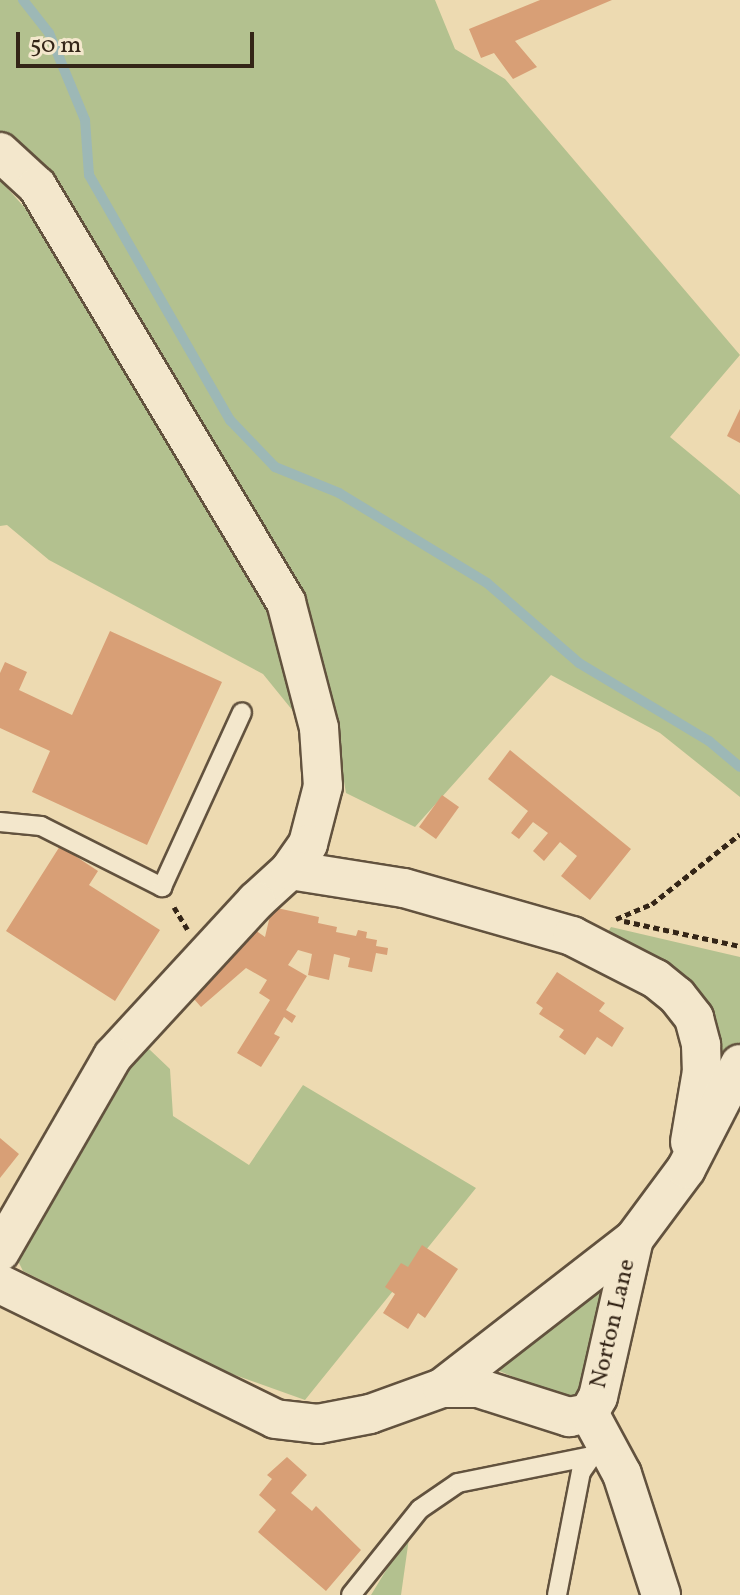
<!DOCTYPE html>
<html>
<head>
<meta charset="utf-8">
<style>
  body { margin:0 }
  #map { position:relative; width:740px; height:1595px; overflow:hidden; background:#eddab1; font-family:Vollkorn,serif }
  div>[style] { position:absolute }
  .green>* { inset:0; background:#b3c18f }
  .stream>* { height:10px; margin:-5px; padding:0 5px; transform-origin:5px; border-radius:5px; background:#9db8b6 }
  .building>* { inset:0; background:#d89f76 }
  .path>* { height:5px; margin-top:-2.5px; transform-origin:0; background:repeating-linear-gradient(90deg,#342517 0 6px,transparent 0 10px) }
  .roads { filter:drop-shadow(2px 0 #62523e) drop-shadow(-2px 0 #62523e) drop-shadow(0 2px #62523e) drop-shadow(0 -2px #62523e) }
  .lane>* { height:18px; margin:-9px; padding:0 9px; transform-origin:9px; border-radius:9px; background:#f3e7cc }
  .street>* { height:38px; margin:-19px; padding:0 19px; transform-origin:19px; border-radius:19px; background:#f3e7cc }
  span { translate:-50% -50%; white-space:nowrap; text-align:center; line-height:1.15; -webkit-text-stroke:7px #f3e7cc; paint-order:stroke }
  .street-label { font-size:24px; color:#342517 }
  .scale { position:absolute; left:16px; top:32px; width:238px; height:36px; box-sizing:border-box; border:4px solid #342517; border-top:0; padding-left:10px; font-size:24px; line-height:28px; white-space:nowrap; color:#342517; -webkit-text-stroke:6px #f3e7cc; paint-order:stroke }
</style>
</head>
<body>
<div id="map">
  <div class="green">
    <i style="clip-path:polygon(0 0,435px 0,455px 49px,505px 79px,740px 355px,670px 437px,740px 495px,740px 797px,660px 733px,551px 675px,415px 827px,346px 793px,324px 667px,289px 655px,306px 727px,263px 674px,49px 560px,7px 525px,0 526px,0 180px,58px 245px,0 136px)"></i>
    <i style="clip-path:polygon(611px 927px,740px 957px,740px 1042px,725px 1075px,706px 1028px,605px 937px)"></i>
    <i style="clip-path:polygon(133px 1041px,149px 1049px,170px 1069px,173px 1116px,249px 1165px,303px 1085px,476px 1188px,305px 1400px,232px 1374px,110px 1314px,23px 1271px,15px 1255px)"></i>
    <i style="clip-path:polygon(623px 1258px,578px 1398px,554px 1394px,490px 1367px)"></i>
    <i style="clip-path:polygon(410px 1531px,401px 1595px,370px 1595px,371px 1595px)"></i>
  </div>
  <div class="stream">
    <i style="left:23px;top:0;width:42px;rotate:51.8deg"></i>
    <i style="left:49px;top:33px;width:94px;rotate:67.5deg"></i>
    <i style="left:85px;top:120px;width:55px;rotate:85.8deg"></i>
    <i style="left:89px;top:175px;width:283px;rotate:60.1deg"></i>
    <i style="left:230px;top:420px;width:65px;rotate:46.2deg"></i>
    <i style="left:275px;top:467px;width:69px;rotate:22.1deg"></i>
    <i style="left:339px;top:493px;width:173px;rotate:31.3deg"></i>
    <i style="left:487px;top:583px;width:122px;rotate:41deg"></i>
    <i style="left:579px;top:663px;width:152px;rotate:31deg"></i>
    <i style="left:709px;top:741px;width:40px;rotate:40deg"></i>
  </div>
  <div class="building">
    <i style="clip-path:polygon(540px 0,612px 0,515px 41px,537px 67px,513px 79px,494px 53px,481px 58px,469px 29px)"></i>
    <i style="clip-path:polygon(740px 409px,740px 443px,727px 436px)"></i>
    <i style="clip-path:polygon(110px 631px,222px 682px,147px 845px,32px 792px,50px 751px,0 728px,0 673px,5px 662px,27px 672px,19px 690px,72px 715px)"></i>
    <i style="clip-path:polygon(510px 750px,631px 849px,590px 900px,561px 876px,577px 856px,560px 842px,544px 861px,533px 851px,548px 833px,533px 822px,519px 839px,511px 833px,528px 811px,488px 779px)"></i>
    <i style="clip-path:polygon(442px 795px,459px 807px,436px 839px,419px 827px)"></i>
    <i style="clip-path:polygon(60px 846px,98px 871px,89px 885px,160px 930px,115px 1001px,6px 931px)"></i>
    <i style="clip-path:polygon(272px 907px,319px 917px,318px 923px,337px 927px,336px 932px,356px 936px,358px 930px,367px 932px,366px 938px,377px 940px,376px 946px,388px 948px,387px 955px,376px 953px,372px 972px,348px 967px,350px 958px,334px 954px,329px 980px,308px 975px,312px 954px,298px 950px,288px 965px,307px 976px,286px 1010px,296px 1016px,292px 1023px,284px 1017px,274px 1034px,280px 1037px,261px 1067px,237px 1053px,270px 1000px,259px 993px,267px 980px,246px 968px,201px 1007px,187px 991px,255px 930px,265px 937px)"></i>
    <i style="clip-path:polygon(557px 972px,605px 1003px,599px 1011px,624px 1028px,612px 1047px,597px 1037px,585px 1055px,559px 1037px,564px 1030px,539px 1014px,543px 1008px,536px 1003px)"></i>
    <i style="clip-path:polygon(0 1138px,19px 1154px,0 1178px)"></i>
    <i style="clip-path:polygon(422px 1245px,458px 1269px,425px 1318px,418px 1313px,408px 1329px,383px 1313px,395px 1294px,385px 1287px,401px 1263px,408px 1267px)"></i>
    <i style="clip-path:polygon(287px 1457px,307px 1475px,291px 1493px,312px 1511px,316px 1506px,361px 1550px,326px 1591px,258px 1532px,276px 1510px,259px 1495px,272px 1479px,267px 1475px)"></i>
  </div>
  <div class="path">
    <i style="left:174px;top:907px;width:26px;rotate:59deg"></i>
    <i style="left:616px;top:919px;width:39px;rotate:-23deg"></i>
    <i style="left:652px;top:904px;width:112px;rotate:-38.5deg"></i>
    <i style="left:624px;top:921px;width:119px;rotate:12.2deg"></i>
  </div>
  <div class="roads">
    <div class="lane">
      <i style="left:0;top:822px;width:41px;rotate:5.6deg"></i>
      <i style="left:41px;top:826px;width:136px;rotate:26.8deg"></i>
      <i style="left:162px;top:887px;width:192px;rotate:-65.4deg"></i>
      <i style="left:351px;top:1595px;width:110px;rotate:-51.3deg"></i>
      <i style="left:420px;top:1509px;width:46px;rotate:-34.4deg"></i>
      <i style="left:458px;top:1483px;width:137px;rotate:-11.4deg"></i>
      <i style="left:557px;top:1595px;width:125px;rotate:-79deg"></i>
      <i style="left:581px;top:1472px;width:24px;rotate:-55deg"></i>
    </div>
    <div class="street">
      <i style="left:0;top:152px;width:50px;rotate:42.6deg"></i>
      <i style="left:37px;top:186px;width:485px;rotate:59.1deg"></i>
      <i style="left:286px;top:602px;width:130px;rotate:75.3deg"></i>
      <i style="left:319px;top:728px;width:58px;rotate:86.1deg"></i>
      <i style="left:323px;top:786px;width:60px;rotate:104.5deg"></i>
      <i style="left:308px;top:844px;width:32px;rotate:125deg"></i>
      <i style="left:290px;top:870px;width:46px;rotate:137.6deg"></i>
      <i style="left:256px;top:901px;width:211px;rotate:132.7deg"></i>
      <i style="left:113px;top:1056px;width:226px;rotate:120deg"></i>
      <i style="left:290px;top:870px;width:115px;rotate:9deg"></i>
      <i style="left:404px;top:888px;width:175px;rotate:15.9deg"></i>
      <i style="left:572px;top:936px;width:94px;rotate:27.1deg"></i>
      <i style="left:656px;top:979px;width:27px;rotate:39deg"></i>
      <i style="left:677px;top:996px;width:28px;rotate:52deg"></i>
      <i style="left:694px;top:1018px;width:28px;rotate:75deg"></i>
      <i style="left:701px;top:1045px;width:26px;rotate:88deg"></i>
      <i style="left:702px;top:1071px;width:72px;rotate:99.6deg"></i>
      <i style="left:0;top:1284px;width:306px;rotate:26.1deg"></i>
      <i style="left:275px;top:1419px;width:43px;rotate:6.6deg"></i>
      <i style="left:318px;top:1424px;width:53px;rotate:-10.9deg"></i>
      <i style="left:370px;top:1414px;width:77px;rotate:-19.9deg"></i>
      <i style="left:442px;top:1388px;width:36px"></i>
      <i style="left:478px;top:1388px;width:96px;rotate:17.7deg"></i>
      <i style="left:569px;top:1417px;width:20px;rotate:-11deg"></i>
      <i style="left:589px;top:1413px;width:18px;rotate:-61deg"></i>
      <i style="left:598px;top:1397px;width:162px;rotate:-77.2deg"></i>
      <i style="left:634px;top:1239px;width:87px;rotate:-53.4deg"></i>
      <i style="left:686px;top:1169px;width:118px;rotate:-62.8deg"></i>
      <i style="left:442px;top:1388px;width:243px;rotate:-37.8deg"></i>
      <i style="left:589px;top:1413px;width:69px;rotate:61.6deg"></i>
      <i style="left:622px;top:1474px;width:127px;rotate:72.1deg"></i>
    </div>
  </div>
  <div class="street-label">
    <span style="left:614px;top:1324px;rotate:-77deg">Norton Lane</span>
  </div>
  <div class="scale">50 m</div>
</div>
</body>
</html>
